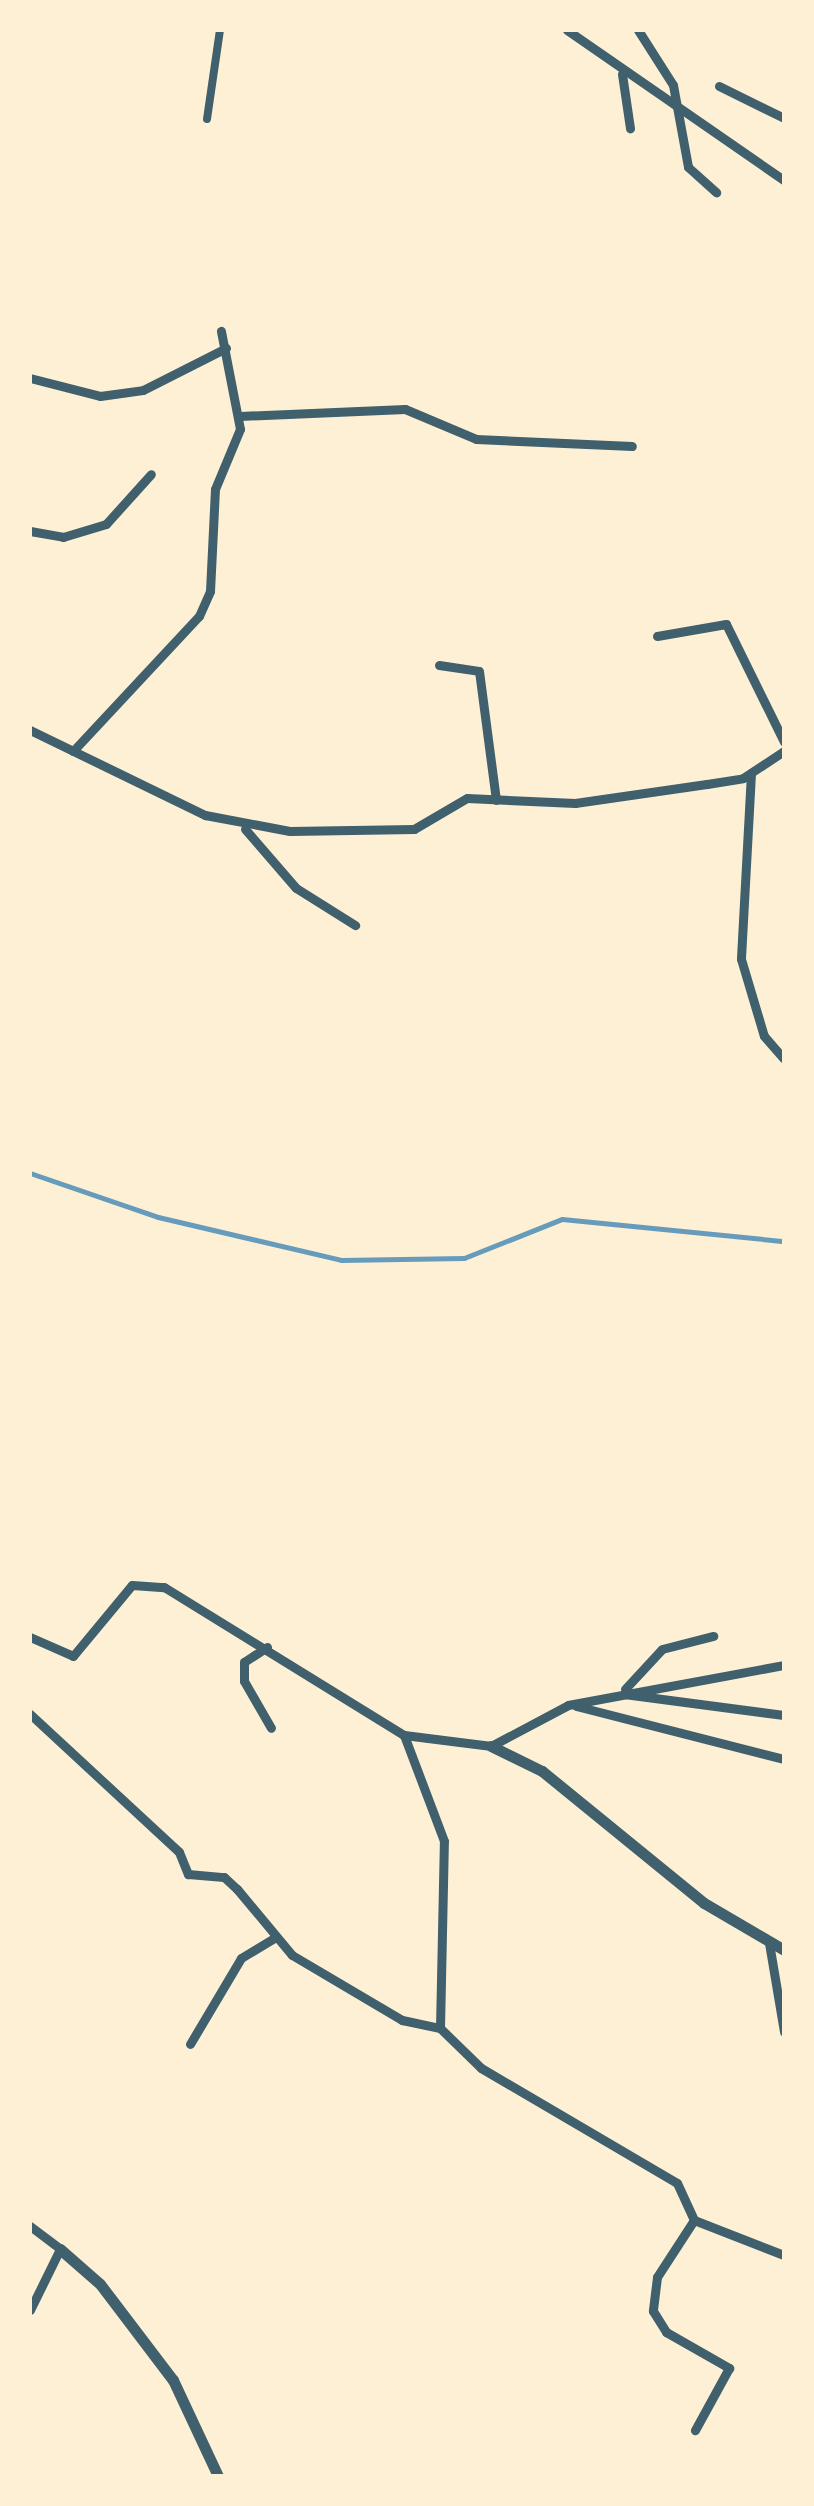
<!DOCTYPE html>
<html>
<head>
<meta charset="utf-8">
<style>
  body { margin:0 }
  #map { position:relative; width:814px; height:2506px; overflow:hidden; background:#fdf0d5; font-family:"Asap Condensed",sans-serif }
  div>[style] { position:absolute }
  .stream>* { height:5px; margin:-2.5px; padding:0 2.5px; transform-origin:2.5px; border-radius:2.5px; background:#669bbc }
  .pedestrian>* { height:8px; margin:-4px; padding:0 4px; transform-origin:4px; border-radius:4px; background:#3f606c }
  .minor>* { height:9px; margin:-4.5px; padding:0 4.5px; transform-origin:4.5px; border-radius:4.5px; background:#3f606c }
  .tertiary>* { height:11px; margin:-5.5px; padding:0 5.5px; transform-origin:5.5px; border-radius:5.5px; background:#3f606c }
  span { translate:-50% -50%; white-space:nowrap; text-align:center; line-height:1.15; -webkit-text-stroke:9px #fdf0d5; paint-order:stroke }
  .frame { position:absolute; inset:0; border:32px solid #fdf0d5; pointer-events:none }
</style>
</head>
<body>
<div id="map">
  <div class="stream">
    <i style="left:30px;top:1173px;width:135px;rotate:19deg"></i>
    <i style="left:158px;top:1217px;width:188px;rotate:13.2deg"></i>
    <i style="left:341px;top:1260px;width:123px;rotate:-0.9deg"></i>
    <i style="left:464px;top:1258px;width:105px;rotate:-21.7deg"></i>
    <i style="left:562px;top:1219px;width:223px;rotate:5.7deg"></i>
  </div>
  <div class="pedestrian">
    <i style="left:207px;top:119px;width:90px;rotate:-81.7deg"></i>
  </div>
  <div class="minor">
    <i style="left:567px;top:30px;width:264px;rotate:34.7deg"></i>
    <i style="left:638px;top:30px;width:65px;rotate:57.5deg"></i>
    <i style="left:673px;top:85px;width:83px;rotate:79.6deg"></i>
    <i style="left:688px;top:167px;width:38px;rotate:42deg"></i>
    <i style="left:622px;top:74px;width:55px;rotate:81.6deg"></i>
    <i style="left:719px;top:86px;width:72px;rotate:26.2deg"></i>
    <i style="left:30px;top:378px;width:72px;rotate:14.4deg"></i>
    <i style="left:100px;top:396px;width:43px;rotate:-7.9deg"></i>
    <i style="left:143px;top:390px;width:93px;rotate:-26.8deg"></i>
    <i style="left:240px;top:416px;width:165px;rotate:-2.4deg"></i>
    <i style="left:405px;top:409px;width:77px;rotate:22.9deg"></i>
    <i style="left:476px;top:439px;width:156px;rotate:2.6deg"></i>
    <i style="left:30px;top:531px;width:34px;rotate:10deg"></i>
    <i style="left:63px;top:537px;width:45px;rotate:-16.8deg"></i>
    <i style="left:106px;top:524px;width:67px;rotate:-48deg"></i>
    <i style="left:657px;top:636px;width:70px;rotate:-9.9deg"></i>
    <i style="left:726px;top:624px;width:131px;rotate:63.8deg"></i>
    <i style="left:439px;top:665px;width:40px;rotate:8.5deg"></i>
    <i style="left:479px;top:671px;width:130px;rotate:82.5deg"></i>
    <i style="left:30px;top:730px;width:195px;rotate:25.9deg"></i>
    <i style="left:205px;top:815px;width:86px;rotate:10.7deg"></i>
    <i style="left:290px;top:831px;width:124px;rotate:-0.9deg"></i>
    <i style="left:414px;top:829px;width:61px;rotate:-30.3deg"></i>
    <i style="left:467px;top:798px;width:108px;rotate:2.7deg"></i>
    <i style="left:575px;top:803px;width:133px;rotate:-8.2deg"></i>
    <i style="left:707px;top:784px;width:36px;rotate:-9deg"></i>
    <i style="left:743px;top:778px;width:49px;rotate:-33.4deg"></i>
    <i style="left:73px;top:751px;width:185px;rotate:-47deg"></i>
    <i style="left:199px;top:616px;width:27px;rotate:-66deg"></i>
    <i style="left:210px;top:591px;width:102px;rotate:-87.2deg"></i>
    <i style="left:215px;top:489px;width:65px;rotate:-67.4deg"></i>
    <i style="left:240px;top:429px;width:100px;rotate:-101deg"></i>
    <i style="left:751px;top:773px;width:186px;rotate:93.1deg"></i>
    <i style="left:741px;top:959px;width:80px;rotate:73.4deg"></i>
    <i style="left:764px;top:1036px;width:30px;rotate:49deg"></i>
    <i style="left:245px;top:829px;width:78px;rotate:49.2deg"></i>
    <i style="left:296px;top:888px;width:70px;rotate:32.1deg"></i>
    <i style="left:30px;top:1637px;width:47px;rotate:23.8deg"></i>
    <i style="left:73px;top:1656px;width:92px;rotate:-50.3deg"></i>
    <i style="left:132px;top:1585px;width:32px;rotate:4deg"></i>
    <i style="left:164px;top:1587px;width:282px;rotate:31.7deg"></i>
    <i style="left:267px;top:1647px;width:27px;rotate:147deg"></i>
    <i style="left:244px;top:1662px;width:19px;rotate:90deg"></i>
    <i style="left:244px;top:1681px;width:54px;rotate:60.1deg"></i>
    <i style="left:625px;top:1689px;width:54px;rotate:-47.2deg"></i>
    <i style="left:662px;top:1649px;width:53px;rotate:-14.3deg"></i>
    <i style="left:624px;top:1694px;width:161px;rotate:7.5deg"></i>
    <i style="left:576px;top:1706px;width:215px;rotate:14.3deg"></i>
    <i style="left:30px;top:1714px;width:203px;rotate:42.8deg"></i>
    <i style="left:179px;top:1852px;width:24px;rotate:68deg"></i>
    <i style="left:188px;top:1874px;width:36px;rotate:5deg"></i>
    <i style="left:224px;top:1877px;width:18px;rotate:43deg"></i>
    <i style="left:237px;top:1889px;width:86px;rotate:50.2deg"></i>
    <i style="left:292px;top:1955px;width:128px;rotate:30.6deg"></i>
    <i style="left:402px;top:2020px;width:39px;rotate:12deg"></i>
    <i style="left:440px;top:2028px;width:187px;rotate:-88.8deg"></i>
    <i style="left:444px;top:1841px;width:113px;rotate:-110.7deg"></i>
    <i style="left:404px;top:1735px;width:88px;rotate:7.2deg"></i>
    <i style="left:491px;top:1746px;width:87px;rotate:-28deg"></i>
    <i style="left:568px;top:1705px;width:220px;rotate:-10.5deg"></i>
    <i style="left:769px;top:1943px;width:90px;rotate:80.4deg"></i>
    <i style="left:440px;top:2028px;width:57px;rotate:44.3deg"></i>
    <i style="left:481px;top:2068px;width:227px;rotate:30.4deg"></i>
    <i style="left:677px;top:2183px;width:41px;rotate:65.3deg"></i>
    <i style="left:694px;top:2220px;width:97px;rotate:21.3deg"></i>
    <i style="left:190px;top:2044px;width:100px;rotate:-59.3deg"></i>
    <i style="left:241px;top:1958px;width:39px;rotate:-31deg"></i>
    <i style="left:694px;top:2220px;width:68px;rotate:123deg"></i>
    <i style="left:657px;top:2277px;width:34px;rotate:97deg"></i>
    <i style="left:653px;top:2311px;width:25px;rotate:58deg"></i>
    <i style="left:666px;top:2332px;width:73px;rotate:29.7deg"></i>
    <i style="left:729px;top:2368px;width:71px;rotate:118.7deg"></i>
    <i style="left:30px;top:2226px;width:38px;rotate:37deg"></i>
    <i style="left:60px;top:2249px;width:68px;rotate:116.2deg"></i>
  </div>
  <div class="tertiary">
    <i style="left:491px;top:1746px;width:57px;rotate:26.1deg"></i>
    <i style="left:542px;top:1771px;width:209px;rotate:39.2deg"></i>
    <i style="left:704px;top:1903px;width:93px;rotate:30.4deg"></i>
    <i style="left:60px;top:2249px;width:53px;rotate:41.2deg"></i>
    <i style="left:100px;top:2284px;width:121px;rotate:52.8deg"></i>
    <i style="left:173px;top:2380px;width:106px;rotate:64.9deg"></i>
  </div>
  <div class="frame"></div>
</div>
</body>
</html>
